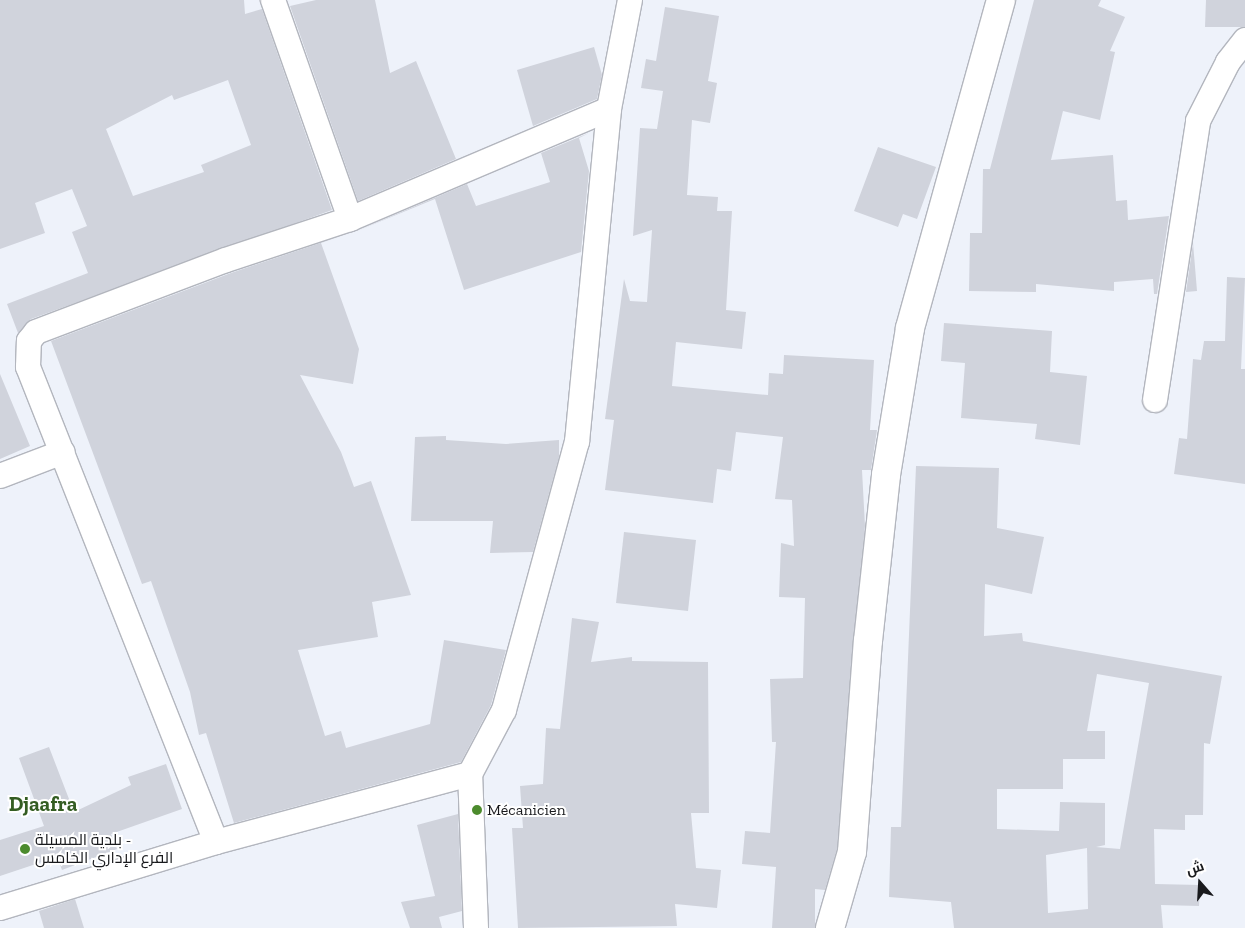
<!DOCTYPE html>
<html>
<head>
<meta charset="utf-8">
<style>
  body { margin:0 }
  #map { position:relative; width:1245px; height:928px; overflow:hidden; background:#eef2fa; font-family:"Zilla Slab",Cairo,serif }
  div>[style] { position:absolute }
  .building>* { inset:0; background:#d0d3dc }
  .roads { filter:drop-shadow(1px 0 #b3b6be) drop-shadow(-1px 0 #b3b6be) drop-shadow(0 1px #b3b6be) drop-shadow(0 -1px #b3b6be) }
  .street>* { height:24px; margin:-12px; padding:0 12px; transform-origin:12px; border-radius:12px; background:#fff }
  .secondary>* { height:28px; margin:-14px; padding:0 14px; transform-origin:14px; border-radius:14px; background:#fff }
  .dots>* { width:14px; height:14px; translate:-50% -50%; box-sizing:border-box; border:2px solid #fff; border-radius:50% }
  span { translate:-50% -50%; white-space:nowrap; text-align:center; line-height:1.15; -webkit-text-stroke:4px #fff; paint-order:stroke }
  .poi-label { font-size:16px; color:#191a1d }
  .left { translate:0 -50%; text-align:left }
  .district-label { font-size:21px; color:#345d22; font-weight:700 }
  .north { position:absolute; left:1175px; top:858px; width:50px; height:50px; -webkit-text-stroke:4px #fff; paint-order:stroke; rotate:341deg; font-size:14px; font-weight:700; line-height:20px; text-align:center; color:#191a1d }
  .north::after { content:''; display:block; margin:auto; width:18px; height:22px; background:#191a1d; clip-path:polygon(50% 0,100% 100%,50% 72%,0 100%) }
</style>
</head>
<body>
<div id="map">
  <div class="building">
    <i style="clip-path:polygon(evenodd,0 0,244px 0,245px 14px,262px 9px,332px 210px,31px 319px,18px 333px,7px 304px,88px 273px,72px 232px,87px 226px,72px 189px,35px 203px,45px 233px,0 249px,0 0,228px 80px,251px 145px,201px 165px,204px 172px,133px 196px,106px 129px,172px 95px,174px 100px,228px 80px)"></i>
    <i style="clip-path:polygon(316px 0,375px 0,390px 73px,416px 61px,456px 159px,358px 201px,290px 6px)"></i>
    <i style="clip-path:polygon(1034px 0,1101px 0,1098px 6px,1125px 17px,1110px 51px,1115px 52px,1100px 120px,1063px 111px,1051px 160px,1113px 155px,1116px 201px,1127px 200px,1128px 220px,1169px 216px,1157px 294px,1154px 294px,1153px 279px,1114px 282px,1114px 291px,1036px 284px,1036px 292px,969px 291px,970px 233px,982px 233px,983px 169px,990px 169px)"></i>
    <i style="clip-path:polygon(1206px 0,1245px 0,1245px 27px,1205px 27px)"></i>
    <i style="clip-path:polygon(665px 7px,719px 16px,708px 81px,717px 83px,710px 123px,692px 120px,687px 195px,718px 197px,717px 211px,732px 211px,726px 310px,746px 312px,742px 349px,676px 342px,672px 386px,768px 395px,769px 373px,783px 374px,784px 355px,874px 360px,870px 430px,877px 430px,871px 470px,862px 470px,865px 526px,837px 849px,825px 890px,815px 889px,815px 928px,772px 928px,776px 867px,742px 864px,745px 831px,770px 833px,776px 742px,772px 742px,770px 679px,803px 678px,805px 598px,779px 597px,781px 543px,794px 546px,792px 500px,775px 499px,783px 437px,736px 432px,731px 471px,717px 469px,713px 503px,605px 490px,614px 420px,605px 419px,624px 279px,630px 301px,647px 302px,652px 230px,633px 236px,640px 128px,657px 129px,663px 91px,641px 88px,646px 59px,656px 61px)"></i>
    <i style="clip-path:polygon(594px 47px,602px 75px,597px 99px,533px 126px,517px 70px)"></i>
    <i style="clip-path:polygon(589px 133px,579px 138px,589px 171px,581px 252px,464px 290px,435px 199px,357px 231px,467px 184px,476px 206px,550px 182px,541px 153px)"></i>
    <i style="clip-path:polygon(878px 147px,936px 167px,917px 219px,903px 214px,898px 227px,854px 211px)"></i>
    <i style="clip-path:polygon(341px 236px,321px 243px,359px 349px,353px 384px,300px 375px,341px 452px,354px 487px,371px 481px,411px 595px,372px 602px,378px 637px,298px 650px,325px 736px,341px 731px,346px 748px,430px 724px,444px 640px,506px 650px,491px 705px,461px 762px,234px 823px,206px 733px,199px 735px,190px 692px,151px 581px,142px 584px,51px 341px,231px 273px)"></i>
    <i style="clip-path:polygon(1193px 243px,1197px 291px,1186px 292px)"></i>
    <i style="clip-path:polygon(1227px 277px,1245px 278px,1241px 369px,1245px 369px,1245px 484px,1174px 474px,1179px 438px,1187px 439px,1193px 359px,1201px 360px,1204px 341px,1225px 341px)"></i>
    <i style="clip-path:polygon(944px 323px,1052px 331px,1050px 372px,1087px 376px,1080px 445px,1035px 439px,1037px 424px,961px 418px,965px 363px,941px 361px)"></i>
    <i style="clip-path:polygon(0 374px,30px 446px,0 459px)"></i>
    <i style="clip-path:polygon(446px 436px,446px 440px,506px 444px,559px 440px,559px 457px,533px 552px,490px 553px,493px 521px,411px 521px,415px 437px)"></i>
    <i style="clip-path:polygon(evenodd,916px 466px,999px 468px,997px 528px,1044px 537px,1032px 594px,985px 584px,984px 636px,1022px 633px,1023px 641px,1222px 676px,1210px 744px,1204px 743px,1203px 815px,1185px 815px,1185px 830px,1154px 829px,1155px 884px,1200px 885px,1199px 906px,1161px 905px,1163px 928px,954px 928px,951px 902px,889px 897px,891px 827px,901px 827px,916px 466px,1097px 674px,1149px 683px,1120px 849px,1096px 847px,1105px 845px,1105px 803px,1060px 802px,1059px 831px,997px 829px,997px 789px,1063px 789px,1063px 759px,1105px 759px,1105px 731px,1087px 731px,1097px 674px,916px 466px,1087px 848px,1088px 909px,1048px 913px,1046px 855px,1087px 848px)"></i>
    <i style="clip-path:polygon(624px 532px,696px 540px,688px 611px,616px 603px)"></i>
    <i style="clip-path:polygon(572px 618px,599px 622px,591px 662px,632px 657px,632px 661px,708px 662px,709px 813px,691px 813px,696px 868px,721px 870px,717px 908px,675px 904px,677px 926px,518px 928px,512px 828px,523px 828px,520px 786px,543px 784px,546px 728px,560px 729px)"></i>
    <i style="clip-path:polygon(49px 747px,74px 812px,131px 785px,128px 777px,166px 764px,182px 809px,111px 834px,117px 849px,62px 870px,57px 857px,0 876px,0 840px,44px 826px,19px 758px)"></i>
    <i style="clip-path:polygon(458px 814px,462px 911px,439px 917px,442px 928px,410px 928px,401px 902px,435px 896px,417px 825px)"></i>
    <i style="clip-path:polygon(75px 899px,84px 928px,44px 928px,39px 911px)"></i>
  </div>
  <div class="roads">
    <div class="street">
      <i style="left:273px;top:0;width:232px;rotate:70.6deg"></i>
      <i style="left:1155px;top:400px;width:282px;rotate:-81.2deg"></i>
      <i style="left:1198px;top:121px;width:66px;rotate:-63deg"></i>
      <i style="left:1228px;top:62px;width:28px;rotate:-52deg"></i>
      <i style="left:0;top:476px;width:67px;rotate:-20.9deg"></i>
      <i style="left:216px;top:842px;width:511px;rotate:-111.59deg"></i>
      <i style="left:28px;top:367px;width:26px;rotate:-88deg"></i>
      <i style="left:29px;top:341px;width:11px;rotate:-52deg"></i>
      <i style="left:36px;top:332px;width:203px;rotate:-20.8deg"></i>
      <i style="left:226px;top:260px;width:131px;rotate:-18.3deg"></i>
      <i style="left:350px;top:219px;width:281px;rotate:-23deg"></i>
      <i style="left:0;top:908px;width:226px;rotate:-17deg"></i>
      <i style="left:216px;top:842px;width:263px;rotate:-15deg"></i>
      <i style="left:476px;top:928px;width:154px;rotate:-92.2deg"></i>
      <i style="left:470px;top:774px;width:72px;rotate:-62deg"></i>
      <i style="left:504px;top:710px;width:278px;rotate:-74.8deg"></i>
      <i style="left:577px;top:442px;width:335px;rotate:-84.5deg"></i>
      <i style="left:609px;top:109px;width:111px;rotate:-79.1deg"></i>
    </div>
    <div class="secondary">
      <i style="left:830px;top:928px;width:79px;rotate:-73.9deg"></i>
      <i style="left:852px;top:852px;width:212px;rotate:-85.7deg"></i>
      <i style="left:868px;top:641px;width:167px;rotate:-83.8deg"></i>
      <i style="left:886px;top:475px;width:149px;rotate:-80.7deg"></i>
      <i style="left:910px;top:328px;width:340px;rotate:-74.5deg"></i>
    </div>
  </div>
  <div class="dots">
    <i style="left:477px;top:810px;background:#4c8b2d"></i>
    <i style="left:25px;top:849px;background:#4c8b2d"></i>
  </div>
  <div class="poi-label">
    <span class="left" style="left:487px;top:810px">Mécanicien</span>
    <span class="left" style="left:35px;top:849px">بلدية المسيلة -<br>الفرع الإداري الخامس</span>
  </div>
  <div class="district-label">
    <span style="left:43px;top:804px">Djaafra</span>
  </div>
  <div class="north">ش</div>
</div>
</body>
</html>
